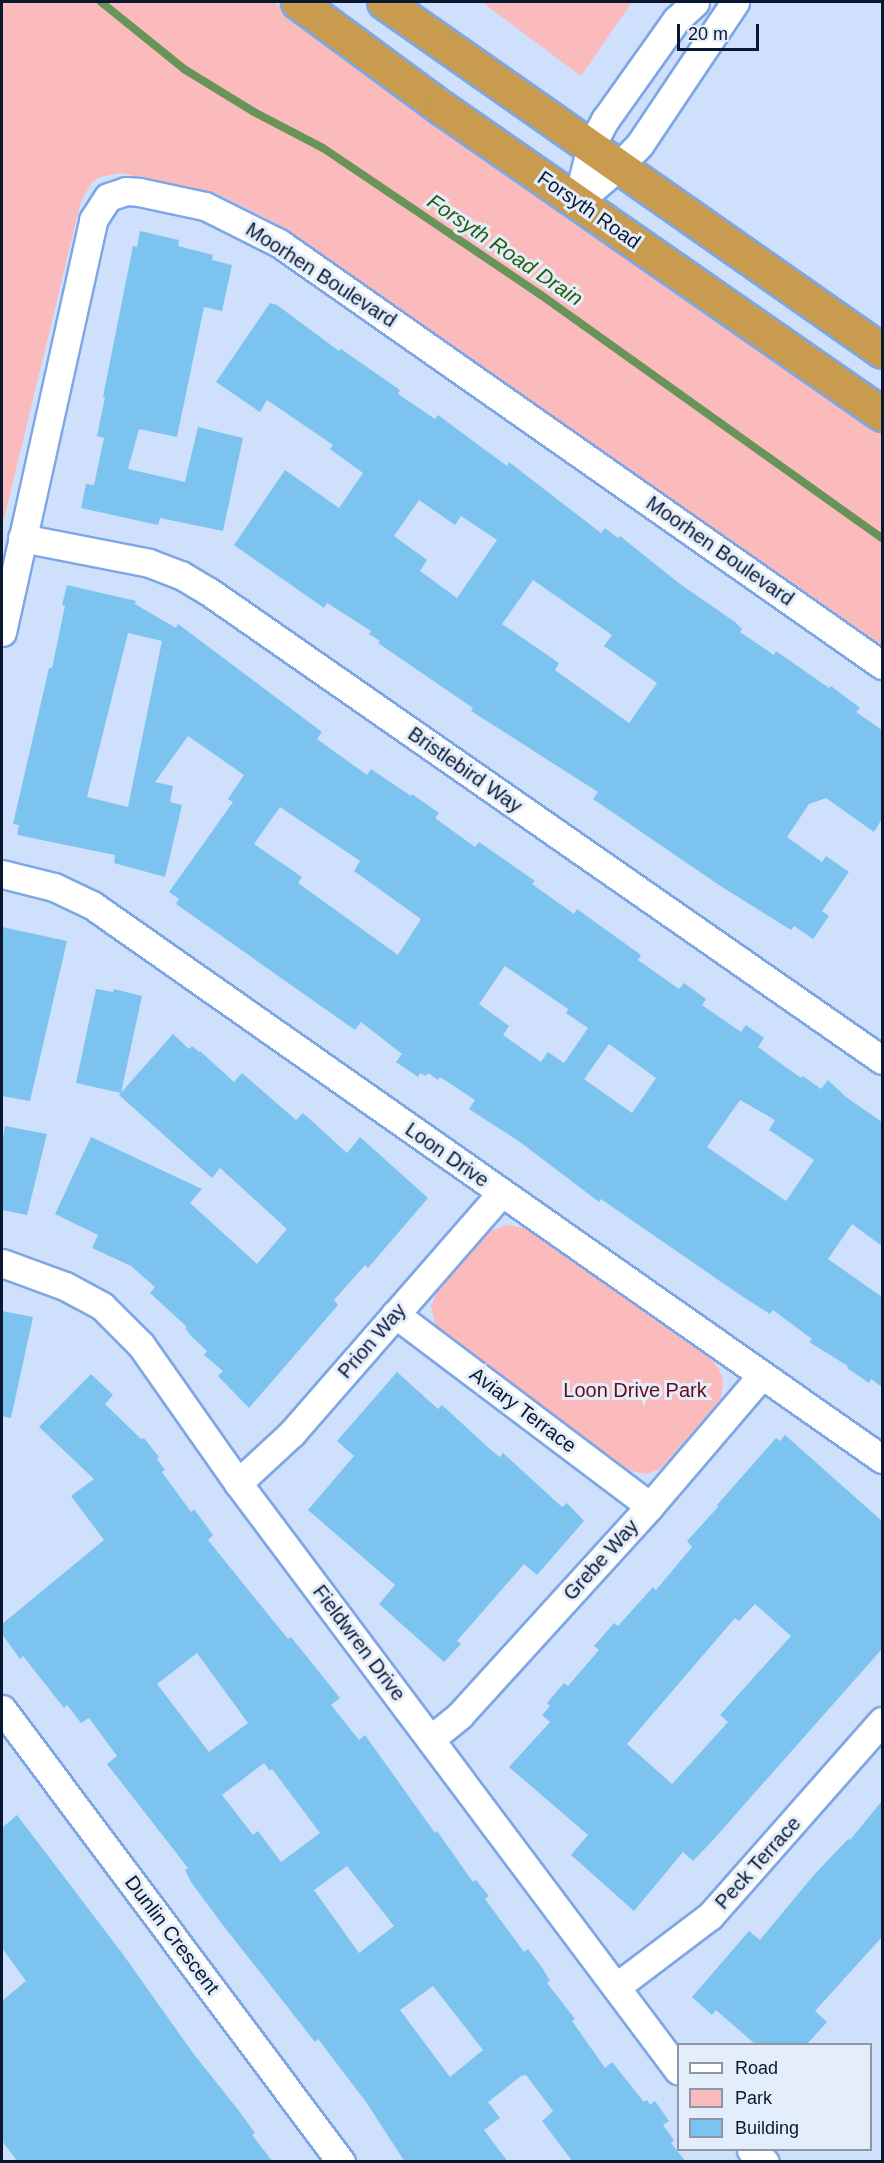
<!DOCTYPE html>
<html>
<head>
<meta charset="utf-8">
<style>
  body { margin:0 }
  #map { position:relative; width:884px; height:2163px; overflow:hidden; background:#cee0fb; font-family:Helvetica,sans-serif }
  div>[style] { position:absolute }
  .green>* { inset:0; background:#fbbabb }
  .stream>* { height:8px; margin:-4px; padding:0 4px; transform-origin:4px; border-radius:4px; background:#68945a }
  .building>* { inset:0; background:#7dc3f0 }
  .roads { filter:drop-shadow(2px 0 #7da7e5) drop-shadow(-2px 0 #7da7e5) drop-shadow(0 2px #7da7e5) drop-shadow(0 -2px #7da7e5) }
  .minor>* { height:27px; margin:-13.5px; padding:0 13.5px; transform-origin:13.5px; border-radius:13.5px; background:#fff }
  .highway>* { height:33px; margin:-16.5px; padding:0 16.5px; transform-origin:16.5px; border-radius:16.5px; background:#c99b4f }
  span { translate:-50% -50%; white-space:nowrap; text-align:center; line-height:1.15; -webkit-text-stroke:6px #e4edfa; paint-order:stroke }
  .street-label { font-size:20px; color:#091830 }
  .park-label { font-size:20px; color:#68091c }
  .water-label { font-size:21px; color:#255e0a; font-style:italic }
  .frame { position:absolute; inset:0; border:3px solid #091830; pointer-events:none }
  .legend { position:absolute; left:677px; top:2043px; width:195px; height:108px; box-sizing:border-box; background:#e4edfa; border:2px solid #8c98a9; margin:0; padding:8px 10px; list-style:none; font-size:18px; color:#091830 }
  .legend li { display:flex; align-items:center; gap:12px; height:30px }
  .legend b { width:30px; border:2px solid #8c98a9 }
  .scale { position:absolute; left:677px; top:24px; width:82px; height:27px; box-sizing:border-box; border:3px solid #091830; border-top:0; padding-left:8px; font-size:18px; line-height:21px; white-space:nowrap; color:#091830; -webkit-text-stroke:4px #e4edfa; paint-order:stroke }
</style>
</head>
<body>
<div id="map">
  <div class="green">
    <i style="clip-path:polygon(2px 2px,273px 2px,459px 137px,882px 432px,882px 645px,274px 222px,216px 193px,121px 173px,100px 177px,92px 182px,81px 201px,2px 527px)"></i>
    <i style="clip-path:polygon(482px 2px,632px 2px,581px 76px)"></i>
    <i style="clip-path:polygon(506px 1225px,525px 1228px,534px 1232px,707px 1354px,719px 1369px,723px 1380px,721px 1399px,660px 1469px,645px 1474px,624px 1469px,451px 1342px,436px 1327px,431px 1306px,439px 1288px,489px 1232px)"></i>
  </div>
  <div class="stream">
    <i style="left:101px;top:2px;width:107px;rotate:38.9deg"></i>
    <i style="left:184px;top:69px;width:82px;rotate:31.6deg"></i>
    <i style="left:254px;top:112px;width:78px;rotate:27.6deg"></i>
    <i style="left:323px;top:148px;width:263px;rotate:34deg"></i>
    <i style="left:541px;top:295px;width:419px;rotate:35.5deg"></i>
  </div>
  <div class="building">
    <i style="clip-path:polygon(140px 231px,179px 240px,178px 246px,213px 255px,212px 260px,232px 265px,222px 311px,204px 307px,177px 437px,139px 429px,128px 469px,185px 482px,198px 427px,243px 438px,223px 531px,160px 518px,158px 525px,81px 508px,86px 484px,94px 485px,104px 438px,97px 436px,105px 397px,103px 397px,133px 246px,137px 247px)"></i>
    <i style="clip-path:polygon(evenodd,270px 303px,277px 305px,339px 351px,341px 349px,400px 390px,398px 394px,435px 419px,438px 415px,507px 466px,509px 462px,601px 533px,605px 528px,618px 538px,620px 536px,680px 584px,735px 622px,742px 629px,740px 632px,774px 655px,776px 651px,829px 688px,831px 686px,860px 708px,856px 712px,882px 730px,882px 819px,874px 832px,826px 798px,809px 804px,787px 837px,822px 862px,826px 856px,849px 872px,822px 911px,829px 916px,813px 939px,794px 926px,791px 930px,719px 885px,593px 799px,598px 792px,471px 711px,473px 708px,378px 643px,380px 641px,369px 634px,371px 631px,327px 603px,324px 608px,234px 545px,285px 470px,339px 508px,363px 473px,330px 449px,333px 445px,267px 400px,260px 412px,216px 382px,270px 303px,419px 500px,455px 525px,461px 516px,497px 540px,457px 598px,420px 571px,427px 560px,394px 536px,419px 500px,270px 303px,533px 580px,612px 635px,604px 646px,657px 683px,629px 723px,555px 670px,559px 663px,502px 624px,533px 580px)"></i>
    <i style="clip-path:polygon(evenodd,67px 585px,136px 601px,135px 604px,176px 628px,178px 624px,322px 732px,317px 739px,367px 775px,371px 769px,411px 796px,412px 794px,439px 813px,435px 818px,475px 847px,479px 842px,535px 881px,532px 884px,574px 914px,577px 909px,641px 955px,638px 960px,679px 989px,684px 983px,706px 999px,702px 1005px,741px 1032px,746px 1025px,764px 1038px,758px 1047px,801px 1078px,803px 1076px,821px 1089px,828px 1080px,846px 1097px,882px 1122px,882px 1246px,852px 1224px,828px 1259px,882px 1297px,882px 1387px,871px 1379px,869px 1383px,847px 1368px,848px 1366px,809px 1342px,812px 1339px,773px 1310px,770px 1314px,743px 1297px,601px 1199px,599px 1202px,520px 1142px,469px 1109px,475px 1100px,440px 1077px,438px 1080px,428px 1073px,426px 1076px,420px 1073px,418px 1077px,396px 1062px,402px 1054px,361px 1022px,355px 1030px,176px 904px,179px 899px,169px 892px,233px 802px,228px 799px,244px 775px,188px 736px,155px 782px,173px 786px,170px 802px,182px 805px,165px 877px,114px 863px,115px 855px,17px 835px,19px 825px,13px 824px,49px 668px,52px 668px,65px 606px,62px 605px,67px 585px,128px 633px,162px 641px,128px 807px,87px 797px,128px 633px,67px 585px,280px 807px,360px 861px,354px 871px,421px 919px,398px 955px,298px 883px,302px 877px,254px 844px,280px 807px,67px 585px,505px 966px,568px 1009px,566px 1013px,588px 1028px,564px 1063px,548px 1052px,541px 1062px,503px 1035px,509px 1026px,479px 1004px,505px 966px,67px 585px,609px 1044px,656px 1078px,632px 1113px,584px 1079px,609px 1044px,67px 585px,740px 1100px,775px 1120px,769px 1130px,814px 1160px,786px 1201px,707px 1147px,740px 1100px)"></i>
    <i style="clip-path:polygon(2px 927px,67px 941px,30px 1101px,2px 1096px)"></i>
    <i style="clip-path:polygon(96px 989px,113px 992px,114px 989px,142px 996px,121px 1093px,76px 1083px)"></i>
    <i style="clip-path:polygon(173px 1034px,189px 1049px,192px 1046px,199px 1052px,200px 1051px,234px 1082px,242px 1073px,296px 1120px,303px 1113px,347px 1153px,360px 1137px,428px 1198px,368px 1268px,365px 1265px,334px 1300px,338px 1305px,249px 1408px,218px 1376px,223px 1371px,204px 1355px,207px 1351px,191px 1336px,185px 1328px,187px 1327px,150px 1293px,155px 1287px,131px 1266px,92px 1248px,98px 1235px,55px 1214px,91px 1137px,202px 1189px,190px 1203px,257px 1264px,287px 1229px,220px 1168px,212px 1178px,119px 1095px)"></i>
    <i style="clip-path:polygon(5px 1126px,47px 1134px,27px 1215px,2px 1210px,2px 1143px)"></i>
    <i style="clip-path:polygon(2px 1311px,33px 1317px,11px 1418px,2px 1416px)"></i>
    <i style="clip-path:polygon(397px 1372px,438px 1409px,442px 1405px,492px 1451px,500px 1457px,503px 1453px,562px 1507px,567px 1503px,584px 1521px,537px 1575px,524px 1564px,457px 1641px,461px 1644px,444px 1662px,379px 1604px,395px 1585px,308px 1510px,354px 1456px,337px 1441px)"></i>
    <i style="clip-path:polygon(evenodd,91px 1374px,113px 1395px,105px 1404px,141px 1439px,144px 1438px,159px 1457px,157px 1459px,165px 1470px,162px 1472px,191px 1512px,194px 1509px,213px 1535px,208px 1540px,288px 1639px,291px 1637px,340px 1698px,331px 1705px,359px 1740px,365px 1735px,435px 1833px,437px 1831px,473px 1882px,476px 1880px,489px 1896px,485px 1899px,524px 1952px,528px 1949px,543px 1969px,550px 1981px,547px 1983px,575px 2019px,572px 2021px,605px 2068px,612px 2062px,644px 2102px,647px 2100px,650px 2105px,655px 2101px,669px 2121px,663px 2125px,674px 2140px,671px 2143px,686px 2162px,573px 2162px,542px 2121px,553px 2111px,526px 2075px,521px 2076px,488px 2102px,500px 2118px,484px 2130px,508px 2162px,405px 2162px,366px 2102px,318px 2039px,315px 2042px,222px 1924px,191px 1882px,185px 1870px,188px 1868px,107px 1764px,117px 1756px,89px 1718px,81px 1723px,67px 1705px,64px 1708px,23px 1656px,20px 1659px,2px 1634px,2px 1624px,104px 1540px,71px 1496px,94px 1479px,39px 1427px,91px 1374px,197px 1653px,248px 1723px,209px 1752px,157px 1684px,197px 1653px,91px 1374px,264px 1763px,270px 1771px,272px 1769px,320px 1833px,281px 1862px,258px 1831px,253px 1835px,222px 1795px,264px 1763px,91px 1374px,347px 1866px,394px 1926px,359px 1953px,314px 1890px,347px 1866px,91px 1374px,433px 1986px,483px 2050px,450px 2077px,400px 2010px,433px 1986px)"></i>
    <i style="clip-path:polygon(evenodd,785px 1435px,882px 1521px,882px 1649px,713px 1840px,693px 1861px,683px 1852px,634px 1911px,571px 1855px,588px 1835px,509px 1767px,550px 1722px,542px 1715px,550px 1706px,547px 1703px,564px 1683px,568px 1686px,599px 1650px,594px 1646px,614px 1623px,618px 1626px,653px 1587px,656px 1590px,692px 1547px,687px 1541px,718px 1507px,717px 1505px,776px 1438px,780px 1441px,785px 1435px,755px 1604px,791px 1636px,720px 1715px,728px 1722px,672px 1784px,627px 1744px,735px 1618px,739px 1621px,755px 1604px)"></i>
    <i style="clip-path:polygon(882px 1801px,882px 1937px,815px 2011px,827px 2022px,807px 2044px,755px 2044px,716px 2010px,712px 2015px,692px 1997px,749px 1931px,760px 1940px,813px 1876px,848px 1839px,850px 1840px)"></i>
    <i style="clip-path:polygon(17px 1815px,122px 1953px,193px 2053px,239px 2111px,255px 2133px,252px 2135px,273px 2162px,18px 2162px,2px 2141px,2px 2001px,26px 1981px,2px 1948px,2px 1828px)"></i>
  </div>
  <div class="roads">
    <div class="minor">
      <i style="left:577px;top:202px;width:55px;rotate:-40.6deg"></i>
      <i style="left:619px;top:166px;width:30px;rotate:-46deg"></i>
      <i style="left:640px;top:144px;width:171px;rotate:-56.2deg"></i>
      <i style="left:577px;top:202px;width:58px;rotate:-76deg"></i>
      <i style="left:591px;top:146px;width:30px;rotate:-62deg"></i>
      <i style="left:605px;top:120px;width:123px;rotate:-54.6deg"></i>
      <i style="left:676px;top:20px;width:26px;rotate:-43deg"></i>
      <i style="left:22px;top:538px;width:129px;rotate:11.1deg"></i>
      <i style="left:149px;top:563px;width:34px;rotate:21deg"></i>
      <i style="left:181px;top:575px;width:31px;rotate:31deg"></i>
      <i style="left:208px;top:591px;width:821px;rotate:34.83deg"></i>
      <i style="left:2px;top:632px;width:422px;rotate:-77.5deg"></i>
      <i style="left:93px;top:220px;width:27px;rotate:-57deg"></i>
      <i style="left:108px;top:197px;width:19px;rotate:-18deg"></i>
      <i style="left:126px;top:191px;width:13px;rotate:4deg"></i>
      <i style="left:139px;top:192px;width:67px;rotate:12deg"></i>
      <i style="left:205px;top:206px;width:83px;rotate:26.6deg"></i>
      <i style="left:279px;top:243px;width:736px;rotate:34.99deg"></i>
      <i style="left:2px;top:874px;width:54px;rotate:14deg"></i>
      <i style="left:54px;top:887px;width:42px;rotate:25.3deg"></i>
      <i style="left:92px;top:905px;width:965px;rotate:35.04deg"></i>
      <i style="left:2px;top:1263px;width:67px;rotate:20.1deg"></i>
      <i style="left:65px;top:1286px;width:42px;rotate:28.4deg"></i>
      <i style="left:102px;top:1306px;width:55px;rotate:45deg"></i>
      <i style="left:141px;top:1345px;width:169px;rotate:54.9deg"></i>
      <i style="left:238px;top:1483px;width:734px;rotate:53.15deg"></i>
      <i style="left:395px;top:1314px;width:319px;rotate:37deg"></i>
      <i style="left:238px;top:1483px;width:74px;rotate:-42.8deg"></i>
      <i style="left:292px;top:1433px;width:318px;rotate:-48.9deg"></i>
      <i style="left:2px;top:1709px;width:566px;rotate:53.19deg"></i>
      <i style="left:432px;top:1738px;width:36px;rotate:-39deg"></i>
      <i style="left:460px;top:1715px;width:282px;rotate:-47.7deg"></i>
      <i style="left:650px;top:1506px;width:172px;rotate:-49.5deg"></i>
      <i style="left:616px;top:1987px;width:118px;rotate:-37.1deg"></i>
      <i style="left:710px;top:1916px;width:260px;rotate:-48.6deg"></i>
      <i style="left:751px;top:2150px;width:18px;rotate:41deg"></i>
    </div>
    <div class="highway">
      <i style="left:298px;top:2px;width:179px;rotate:36.4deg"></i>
      <i style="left:442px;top:108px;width:536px;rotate:34.82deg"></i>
      <i style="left:384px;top:2px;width:608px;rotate:35.02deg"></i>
    </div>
  </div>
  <div class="street-label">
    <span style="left:589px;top:210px;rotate:35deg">Forsyth Road</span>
    <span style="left:321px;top:275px;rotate:33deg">Moorhen Boulevard</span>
    <span style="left:720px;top:551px;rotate:35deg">Moorhen Boulevard</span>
    <span style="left:465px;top:770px;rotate:35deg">Bristlebird Way</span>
    <span style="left:447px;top:1155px;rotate:35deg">Loon Drive</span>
    <span style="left:372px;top:1341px;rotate:-49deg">Prion Way</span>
    <span style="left:523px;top:1410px;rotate:37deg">Aviary Terrace</span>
    <span style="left:601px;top:1560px;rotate:-48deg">Grebe Way</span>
    <span style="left:359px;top:1643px;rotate:53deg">Fieldwren Drive</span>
    <span style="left:758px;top:1863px;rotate:-48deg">Peck Terrace</span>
    <span style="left:172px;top:1935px;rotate:53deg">Dunlin Crescent</span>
  </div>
  <div class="park-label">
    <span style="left:635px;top:1390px">Loon Drive Park</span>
  </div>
  <div class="water-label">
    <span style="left:505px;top:250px;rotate:34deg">Forsyth Road Drain</span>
  </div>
  <div class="frame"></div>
  <ul class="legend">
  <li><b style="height:8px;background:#fff"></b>Road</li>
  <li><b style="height:16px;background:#fbbabb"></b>Park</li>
  <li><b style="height:16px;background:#7dc3f0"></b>Building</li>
  </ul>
  <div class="scale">20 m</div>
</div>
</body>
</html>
